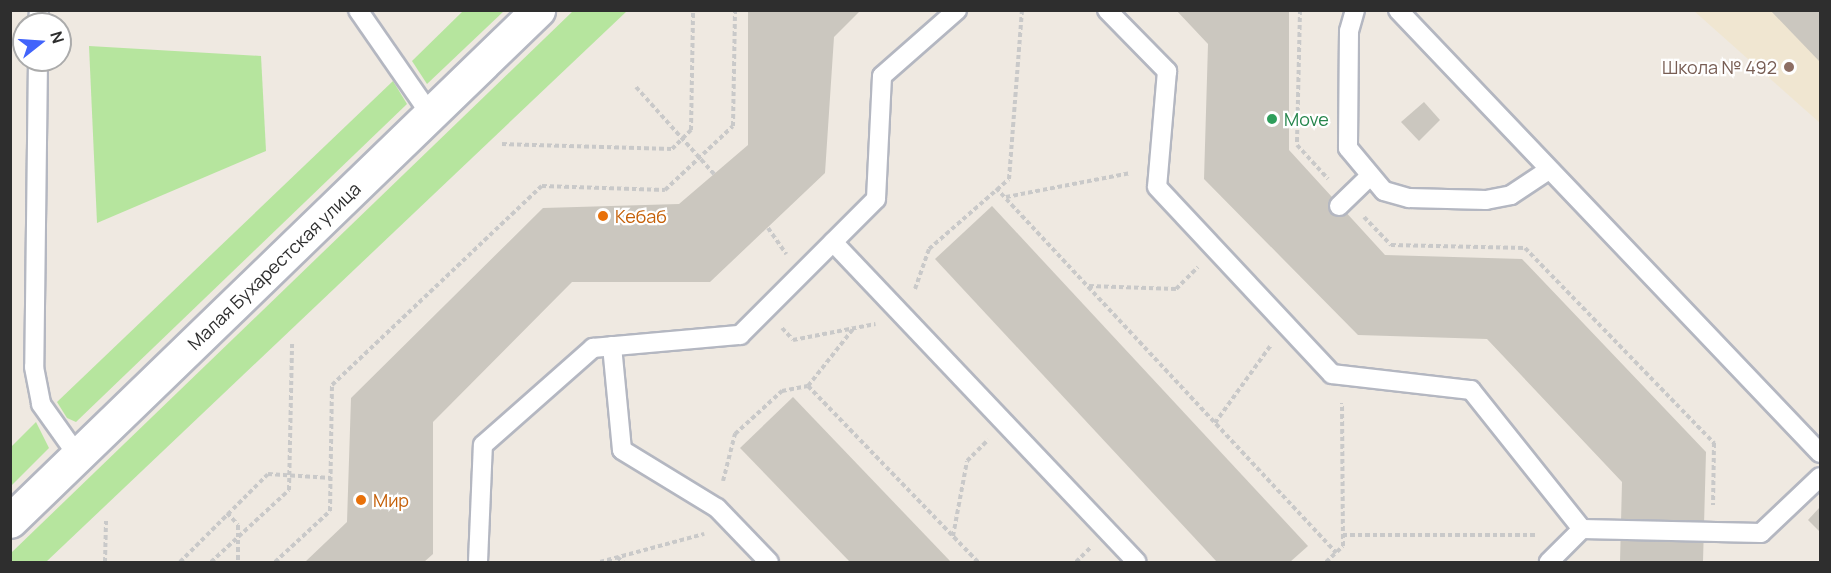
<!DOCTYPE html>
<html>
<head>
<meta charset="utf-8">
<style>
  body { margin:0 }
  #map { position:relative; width:1831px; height:573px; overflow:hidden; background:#efe9e1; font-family:Manrope,sans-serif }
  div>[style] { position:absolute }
  .education>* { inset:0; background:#f0e6d1 }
  .green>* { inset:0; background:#b6e59e }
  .building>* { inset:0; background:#cbc7bf }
  .path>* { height:4px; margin-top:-2px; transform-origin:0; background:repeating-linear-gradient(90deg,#c9c9c9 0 4.5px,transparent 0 7.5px) }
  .roads { filter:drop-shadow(2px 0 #b4b7c1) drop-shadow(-2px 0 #b4b7c1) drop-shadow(0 2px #b4b7c1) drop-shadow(0 -2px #b4b7c1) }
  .service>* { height:18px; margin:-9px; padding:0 9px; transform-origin:9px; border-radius:9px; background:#fff }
  .minor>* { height:33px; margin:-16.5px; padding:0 16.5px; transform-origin:16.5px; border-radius:16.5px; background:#fff }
  .dots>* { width:16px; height:16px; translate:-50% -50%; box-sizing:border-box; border:3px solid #fff; border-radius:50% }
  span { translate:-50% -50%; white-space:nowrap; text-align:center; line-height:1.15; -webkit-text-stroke:4.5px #fff; paint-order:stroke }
  .education-label { font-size:18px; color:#785e54 }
  .right { translate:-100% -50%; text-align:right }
  .leisure-label { font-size:18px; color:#27864d }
  .left { translate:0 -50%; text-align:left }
  .food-label { font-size:18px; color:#c56008 }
  .street-label { font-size:18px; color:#2e2e2e }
  .frame { position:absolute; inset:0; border:12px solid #2e2e2e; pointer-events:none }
  .north { position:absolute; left:12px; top:12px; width:60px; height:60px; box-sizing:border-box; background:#fff; border:2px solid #ababab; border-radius:50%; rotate:73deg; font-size:16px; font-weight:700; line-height:24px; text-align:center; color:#2e2e2e }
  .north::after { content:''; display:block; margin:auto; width:21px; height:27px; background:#4264fb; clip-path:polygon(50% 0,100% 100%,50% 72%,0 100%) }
</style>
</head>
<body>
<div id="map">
  <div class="education">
    <i style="clip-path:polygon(1694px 11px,1820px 11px,1820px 123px)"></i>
  </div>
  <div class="green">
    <i style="clip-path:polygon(463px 11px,504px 11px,427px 84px,412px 61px)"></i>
    <i style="clip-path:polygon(573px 11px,627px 11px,46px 562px,11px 562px,11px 553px)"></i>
    <i style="clip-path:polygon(89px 46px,261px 56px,266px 151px,97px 223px)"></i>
    <i style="clip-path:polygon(393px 81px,407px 104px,76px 422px,67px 418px,57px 402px)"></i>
    <i style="clip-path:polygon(36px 422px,49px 448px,11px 486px,11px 447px)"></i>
  </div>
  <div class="building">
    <i style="clip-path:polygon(748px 10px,861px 10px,834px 37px,825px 173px,710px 282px,572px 282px,433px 422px,433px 554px,424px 562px,305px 562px,347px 522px,351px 398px,543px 208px,679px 204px,748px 145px)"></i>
    <i style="clip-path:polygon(1176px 10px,1289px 10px,1289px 150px,1385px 255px,1522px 259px,1706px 452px,1703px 562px,1620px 562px,1622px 482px,1487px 339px,1358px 335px,1204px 179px,1208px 44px)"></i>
    <i style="clip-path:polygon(1770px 10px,1820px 10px,1820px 62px)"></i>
    <i style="clip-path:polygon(1424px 102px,1440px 120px,1419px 141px,1401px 122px)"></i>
    <i style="clip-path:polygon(992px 206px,1308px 546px,1290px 562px,1217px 562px,935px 259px)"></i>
    <i style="clip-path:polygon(793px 397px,951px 562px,850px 562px,740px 448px)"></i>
    <i style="clip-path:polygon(1820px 507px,1820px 532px,1808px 520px)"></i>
  </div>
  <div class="path">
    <i style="left:1300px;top:10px;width:135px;rotate:91.3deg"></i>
    <i style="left:1297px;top:145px;width:46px;rotate:47.6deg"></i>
    <i style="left:636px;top:87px;width:117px;rotate:48.1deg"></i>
    <i style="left:502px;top:144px;width:170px;rotate:1.7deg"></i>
    <i style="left:672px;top:149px;width:27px;rotate:-45deg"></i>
    <i style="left:691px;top:130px;width:120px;rotate:-89deg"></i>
    <i style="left:996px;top:188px;width:499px;rotate:47deg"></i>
    <i style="left:1006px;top:197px;width:127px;rotate:-10.9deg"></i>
    <i style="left:1364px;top:217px;width:39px;rotate:46deg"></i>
    <i style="left:1391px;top:245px;width:134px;rotate:1.3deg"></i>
    <i style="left:1525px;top:248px;width:272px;rotate:45.9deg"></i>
    <i style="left:1714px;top:443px;width:62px;rotate:90.9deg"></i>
    <i style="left:768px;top:228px;width:32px;rotate:55deg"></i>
    <i style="left:1089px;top:286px;width:87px;rotate:2deg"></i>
    <i style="left:1176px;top:289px;width:31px;rotate:-45deg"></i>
    <i style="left:915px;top:289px;width:42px;rotate:-70.7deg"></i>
    <i style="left:929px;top:249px;width:106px;rotate:-41.2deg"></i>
    <i style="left:1009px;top:179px;width:169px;rotate:-85.6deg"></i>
    <i style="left:782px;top:328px;width:16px;rotate:47deg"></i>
    <i style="left:793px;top:340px;width:84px;rotate:-11deg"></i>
    <i style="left:808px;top:386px;width:245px;rotate:46deg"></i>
    <i style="left:1215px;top:423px;width:96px;rotate:-54.3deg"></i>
    <i style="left:723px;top:481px;width:49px;rotate:-75.7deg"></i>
    <i style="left:735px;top:434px;width:64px;rotate:-42.5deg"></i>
    <i style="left:782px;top:391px;width:26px;rotate:-11deg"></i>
    <i style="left:808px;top:386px;width:73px;rotate:-51.7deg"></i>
    <i style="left:227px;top:513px;width:16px;rotate:47deg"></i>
    <i style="left:238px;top:525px;width:37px;rotate:90deg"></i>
    <i style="left:1343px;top:535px;width:194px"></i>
    <i style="left:953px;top:536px;width:76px;rotate:-79.4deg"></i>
    <i style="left:967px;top:461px;width:30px;rotate:-45deg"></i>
    <i style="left:617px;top:557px;width:8px;rotate:40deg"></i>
    <i style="left:105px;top:562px;width:41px;rotate:-88.6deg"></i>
    <i style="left:180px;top:562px;width:124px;rotate:-45deg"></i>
    <i style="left:268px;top:474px;width:63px;rotate:3.6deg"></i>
    <i style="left:211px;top:562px;width:106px;rotate:-42.7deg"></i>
    <i style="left:289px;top:490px;width:146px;rotate:-88.8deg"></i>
    <i style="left:275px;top:562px;width:75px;rotate:-42.8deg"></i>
    <i style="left:330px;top:511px;width:126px;rotate:-89.1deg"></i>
    <i style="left:332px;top:385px;width:289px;rotate:-43.5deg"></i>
    <i style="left:542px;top:186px;width:123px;rotate:1.9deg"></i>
    <i style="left:665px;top:190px;width:93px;rotate:-43.3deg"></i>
    <i style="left:733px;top:126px;width:116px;rotate:-89deg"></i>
    <i style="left:600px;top:562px;width:108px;rotate:-15.1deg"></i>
    <i style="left:1076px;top:562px;width:20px;rotate:-45deg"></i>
    <i style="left:1326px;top:562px;width:23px;rotate:-43deg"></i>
    <i style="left:1343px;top:546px;width:143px;rotate:-90.4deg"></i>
  </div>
  <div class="roads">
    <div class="service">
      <i style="left:358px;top:10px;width:126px;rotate:55.3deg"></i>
      <i style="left:1107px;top:10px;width:86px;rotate:45.5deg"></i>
      <i style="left:1167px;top:71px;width:116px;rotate:94.9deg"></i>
      <i style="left:1157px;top:187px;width:256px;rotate:46.9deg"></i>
      <i style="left:1332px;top:374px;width:140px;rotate:6.6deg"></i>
      <i style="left:1471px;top:390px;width:178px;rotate:51.4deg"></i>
      <i style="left:1582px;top:529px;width:47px;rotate:135deg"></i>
      <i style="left:1355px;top:10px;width:22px;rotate:106deg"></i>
      <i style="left:1349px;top:31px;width:117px;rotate:90.5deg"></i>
      <i style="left:1348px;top:148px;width:56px;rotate:50.1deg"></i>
      <i style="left:1384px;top:191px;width:26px;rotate:16deg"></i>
      <i style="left:1409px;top:198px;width:77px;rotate:1.5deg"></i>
      <i style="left:1486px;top:200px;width:25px;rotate:-11deg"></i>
      <i style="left:1511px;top:195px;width:43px;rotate:-33.7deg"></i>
      <i style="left:1398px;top:10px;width:612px;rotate:46.39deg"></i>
      <i style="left:38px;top:24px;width:14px;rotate:-86deg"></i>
      <i style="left:38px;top:60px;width:307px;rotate:90.7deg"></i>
      <i style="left:34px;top:367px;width:38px;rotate:79deg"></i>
      <i style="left:41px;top:404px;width:64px;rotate:54.6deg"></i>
      <i style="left:1339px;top:206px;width:42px;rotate:-44deg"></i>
      <i style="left:833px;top:242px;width:441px;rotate:46.5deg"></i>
      <i style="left:612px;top:346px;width:104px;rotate:84.5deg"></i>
      <i style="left:622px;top:450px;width:111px;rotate:31.4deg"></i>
      <i style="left:717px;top:508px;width:75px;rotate:46.1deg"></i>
      <i style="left:1582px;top:529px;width:179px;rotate:1.3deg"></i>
      <i style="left:1761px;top:533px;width:81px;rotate:-43.5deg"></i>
      <i style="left:478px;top:562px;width:117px;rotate:-87.6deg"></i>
      <i style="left:483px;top:445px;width:147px;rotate:-41.4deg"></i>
      <i style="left:593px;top:348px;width:148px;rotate:-5.1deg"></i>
      <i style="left:740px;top:335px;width:192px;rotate:-45deg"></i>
      <i style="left:876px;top:199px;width:123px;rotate:-87.2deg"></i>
      <i style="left:882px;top:76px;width:100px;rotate:-41.3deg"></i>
    </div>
    <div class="minor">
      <i style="left:10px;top:521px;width:735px;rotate:-44.06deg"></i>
    </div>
  </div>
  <div class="dots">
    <i style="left:1789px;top:67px;background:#8d6e63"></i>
    <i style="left:1272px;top:119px;background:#2e9e5b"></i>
    <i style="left:603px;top:216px;background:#e8710a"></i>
    <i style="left:361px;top:500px;background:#e8710a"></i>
  </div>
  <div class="education-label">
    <span class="right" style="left:1777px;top:67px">Школа № 492</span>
  </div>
  <div class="leisure-label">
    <span class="left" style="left:1284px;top:119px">Move</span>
  </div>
  <div class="food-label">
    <span class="left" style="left:615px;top:216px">Кебаб</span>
    <span class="left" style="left:373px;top:500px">Мир</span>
  </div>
  <div class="street-label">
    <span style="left:274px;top:266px;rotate:-44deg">Малая Бухарестская улица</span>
  </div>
  <div class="frame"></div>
  <div class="north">N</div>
</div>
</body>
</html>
